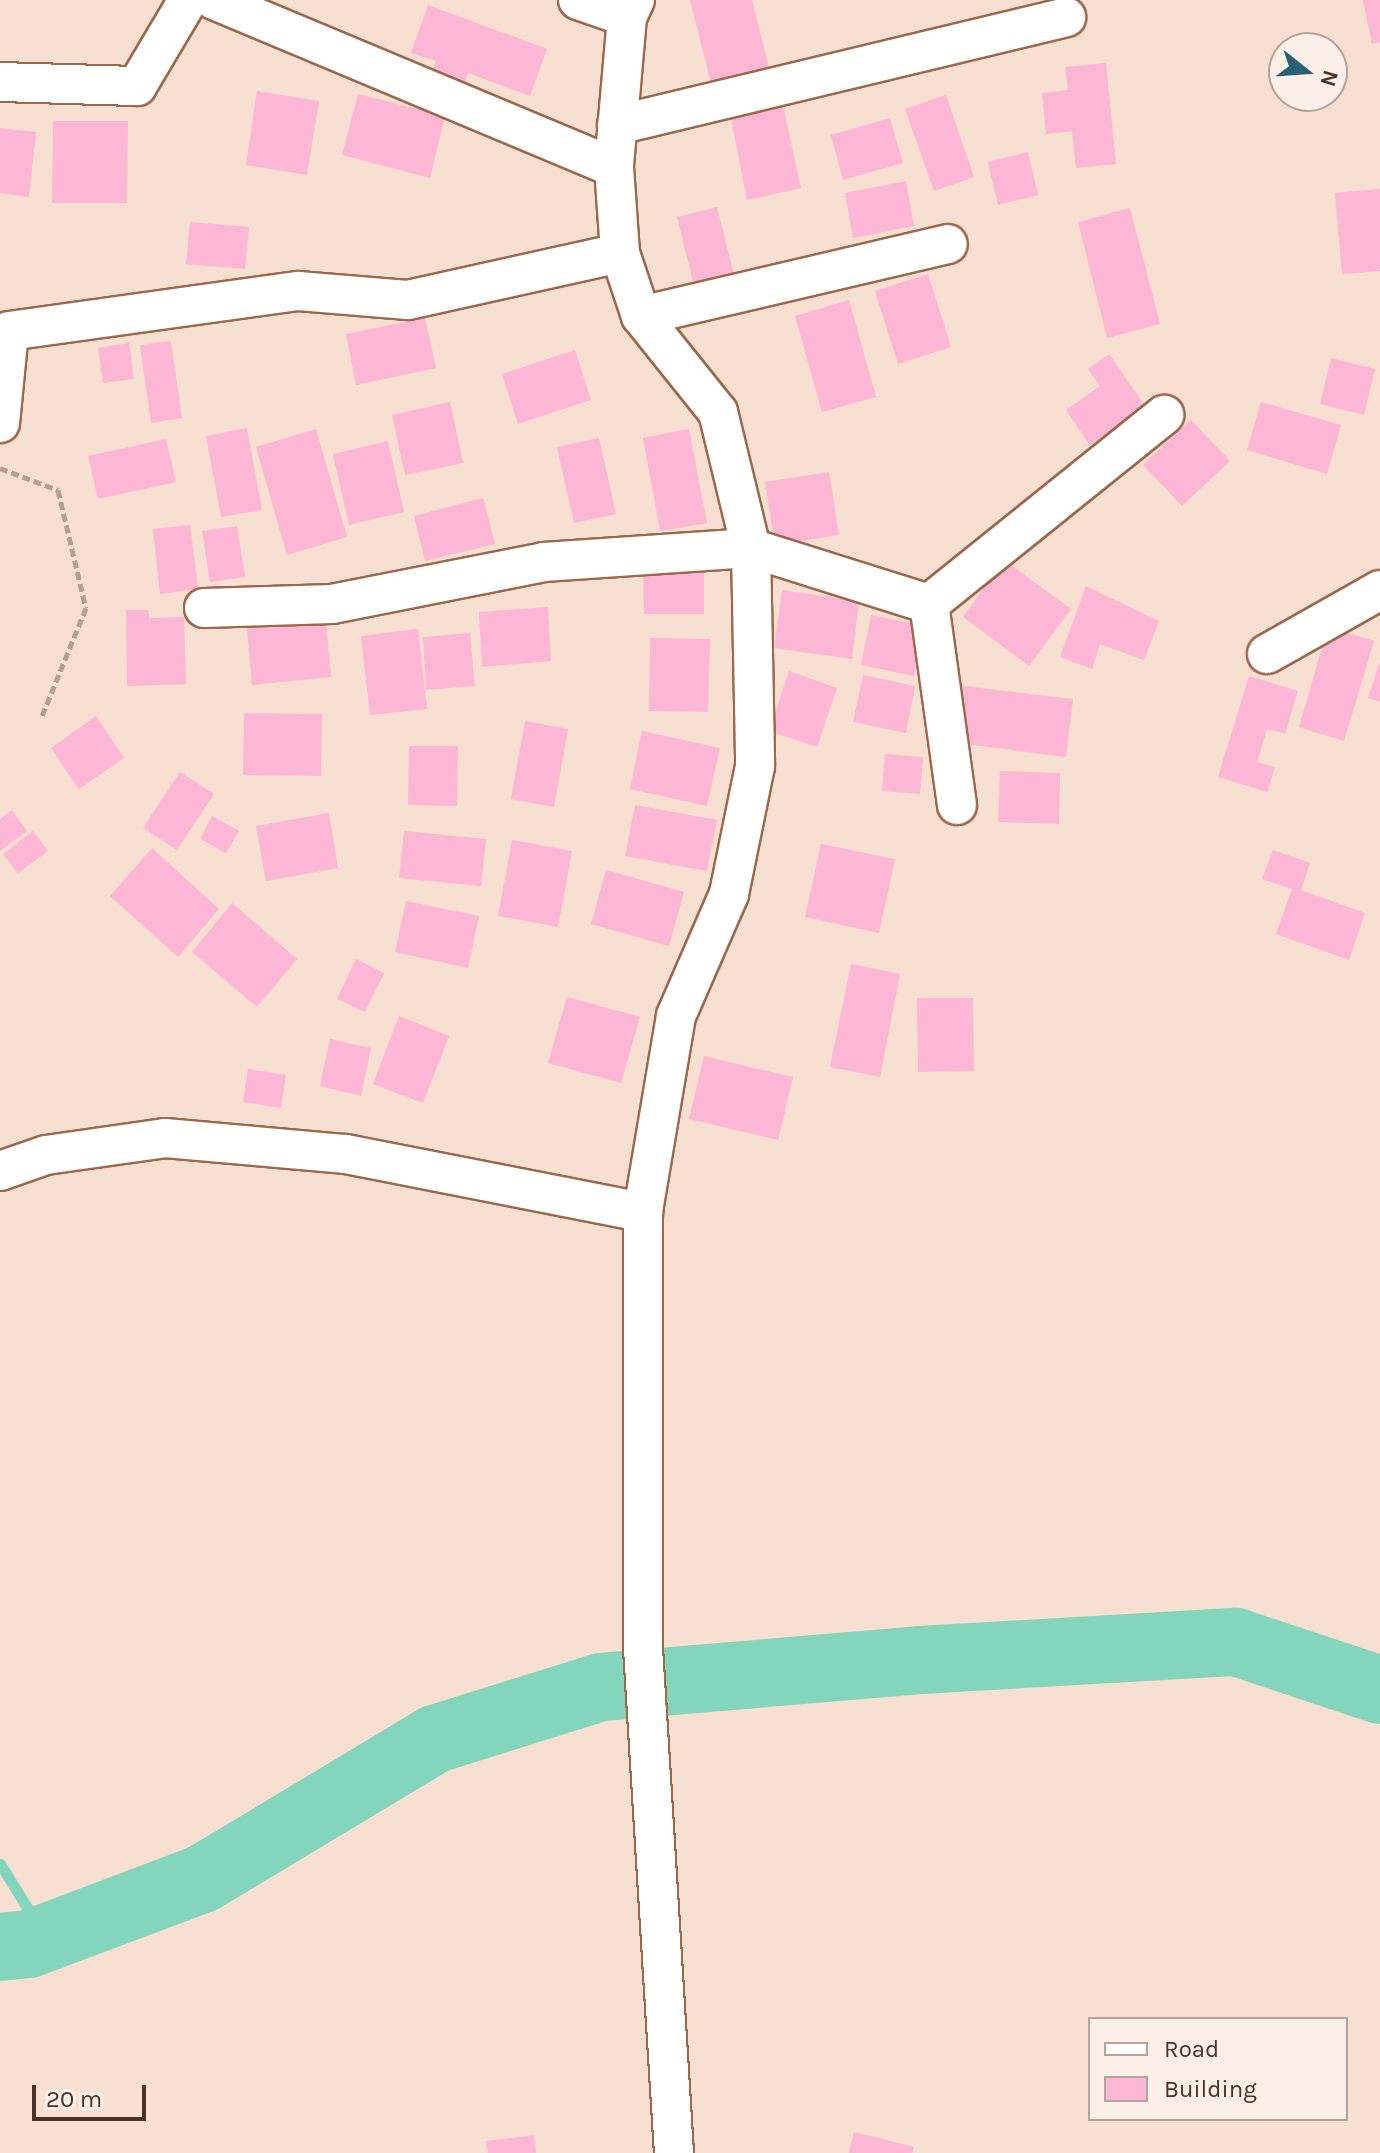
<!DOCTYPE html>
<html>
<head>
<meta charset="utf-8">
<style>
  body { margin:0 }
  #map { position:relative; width:1380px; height:2153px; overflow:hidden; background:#f7dfd2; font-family:Karla,sans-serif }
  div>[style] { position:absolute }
  .stream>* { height:11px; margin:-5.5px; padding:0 5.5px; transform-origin:5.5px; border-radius:5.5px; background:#83d6bc }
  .river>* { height:68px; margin:-34px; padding:0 34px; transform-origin:34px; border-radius:34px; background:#83d6bc }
  .building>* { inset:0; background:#fdb6d4 }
  .path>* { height:5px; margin-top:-2.5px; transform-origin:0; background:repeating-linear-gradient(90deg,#b69f92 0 8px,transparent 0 12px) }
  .roads { filter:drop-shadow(2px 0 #9c6849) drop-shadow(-2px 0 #9c6849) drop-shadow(0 2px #9c6849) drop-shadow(0 -2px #9c6849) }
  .minor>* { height:38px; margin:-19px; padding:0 19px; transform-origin:19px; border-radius:19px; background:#fff }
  span { translate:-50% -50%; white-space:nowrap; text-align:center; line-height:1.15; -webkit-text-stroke:6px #fbefe8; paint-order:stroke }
  .legend { position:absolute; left:1088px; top:2017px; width:260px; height:104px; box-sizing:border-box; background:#fbefe8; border:2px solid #b4a49a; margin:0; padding:10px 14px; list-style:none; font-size:24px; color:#4a3326 }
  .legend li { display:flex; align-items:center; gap:16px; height:40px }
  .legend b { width:40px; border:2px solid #b4a49a }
  .north { position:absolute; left:1268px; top:32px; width:80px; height:80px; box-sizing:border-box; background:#fbefe8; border:2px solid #b4a49a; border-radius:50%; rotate:107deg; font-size:22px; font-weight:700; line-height:32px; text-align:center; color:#4a3326 }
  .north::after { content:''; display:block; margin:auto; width:28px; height:36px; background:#28607a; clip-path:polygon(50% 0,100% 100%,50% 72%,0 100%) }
  .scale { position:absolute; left:32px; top:2085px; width:114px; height:36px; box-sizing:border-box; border:4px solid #4a3326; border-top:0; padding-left:10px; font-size:24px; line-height:28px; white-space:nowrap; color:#4a3326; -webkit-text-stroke:6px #fbefe8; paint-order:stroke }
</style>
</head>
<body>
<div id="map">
  <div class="stream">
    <i style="left:0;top:1864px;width:87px;rotate:58.1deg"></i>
  </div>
  <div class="river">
    <i style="left:0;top:1947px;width:29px;rotate:-6deg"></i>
    <i style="left:29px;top:1944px;width:185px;rotate:-20.6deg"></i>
    <i style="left:202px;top:1879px;width:272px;rotate:-31deg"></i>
    <i style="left:435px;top:1739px;width:174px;rotate:-17.4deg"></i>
    <i style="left:601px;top:1687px;width:320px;rotate:-4.8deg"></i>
    <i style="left:920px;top:1660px;width:317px;rotate:-3.3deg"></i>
    <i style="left:1236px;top:1642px;width:152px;rotate:18.4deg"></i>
  </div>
  <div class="building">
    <i style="clip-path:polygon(690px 0,752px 0,769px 68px,711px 83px)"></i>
    <i style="clip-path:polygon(1363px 0,1380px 0,1380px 42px,1372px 44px)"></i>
    <i style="clip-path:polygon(428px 5px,547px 49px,530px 96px,468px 73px,463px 90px,430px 78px,436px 61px,411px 53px)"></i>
    <i style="clip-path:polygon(1106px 63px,1116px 164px,1076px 168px,1072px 131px,1046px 134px,1042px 93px,1068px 90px,1065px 67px)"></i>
    <i style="clip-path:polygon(257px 91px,319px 101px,307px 175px,246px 165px)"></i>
    <i style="clip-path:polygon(358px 94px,445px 116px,430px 178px,342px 155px)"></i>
    <i style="clip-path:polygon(946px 95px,974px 177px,934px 191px,905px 109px)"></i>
    <i style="clip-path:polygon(782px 101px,801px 188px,747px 200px,730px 113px)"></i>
    <i style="clip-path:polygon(890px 118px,903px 163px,843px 180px,831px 135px)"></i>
    <i style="clip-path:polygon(53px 121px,128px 121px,127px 203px,52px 203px)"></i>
    <i style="clip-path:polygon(0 128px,36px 132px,29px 197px,0 193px)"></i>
    <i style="clip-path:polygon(1028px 152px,1038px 195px,998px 205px,988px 162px)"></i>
    <i style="clip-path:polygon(906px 181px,914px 226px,853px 238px,845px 193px)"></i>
    <i style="clip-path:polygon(1380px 189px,1380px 271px,1342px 274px,1335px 193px)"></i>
    <i style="clip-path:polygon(717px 207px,734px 275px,694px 285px,677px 217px)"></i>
    <i style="clip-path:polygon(1130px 208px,1160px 324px,1107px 338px,1078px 222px)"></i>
    <i style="clip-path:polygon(190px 222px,249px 227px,245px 269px,186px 264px)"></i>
    <i style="clip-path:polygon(928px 274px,951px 347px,898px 364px,875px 291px)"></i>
    <i style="clip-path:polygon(849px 300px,876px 397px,822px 412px,795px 316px)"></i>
    <i style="clip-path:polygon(425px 318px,436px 368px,356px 385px,346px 334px)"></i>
    <i style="clip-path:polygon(171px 341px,182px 418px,151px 423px,140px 345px)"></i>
    <i style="clip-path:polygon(129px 343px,134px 379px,103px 383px,98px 348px)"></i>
    <i style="clip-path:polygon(575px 350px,591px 400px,518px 424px,502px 374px)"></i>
    <i style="clip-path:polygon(1109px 354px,1145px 406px,1090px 445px,1066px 410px,1100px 386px,1088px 369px)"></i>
    <i style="clip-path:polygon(1331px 358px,1375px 369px,1364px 415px,1320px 404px)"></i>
    <i style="clip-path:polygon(450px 402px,463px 463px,405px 475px,392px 415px)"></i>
    <i style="clip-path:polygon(1261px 402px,1341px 425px,1327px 474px,1247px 450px)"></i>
    <i style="clip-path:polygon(1191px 420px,1230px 461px,1182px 506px,1143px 465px)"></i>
    <i style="clip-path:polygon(247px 428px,262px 510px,221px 517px,206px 436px)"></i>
    <i style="clip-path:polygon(316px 429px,347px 537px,287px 555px,256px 447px)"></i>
    <i style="clip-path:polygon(689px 429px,707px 523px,660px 531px,643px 438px)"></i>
    <i style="clip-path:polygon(599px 438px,616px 514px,574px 523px,557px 447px)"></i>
    <i style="clip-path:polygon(166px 439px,176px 482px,98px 499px,88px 456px)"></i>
    <i style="clip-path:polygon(388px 441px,404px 512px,349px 525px,333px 454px)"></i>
    <i style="clip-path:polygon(829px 472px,839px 535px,775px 545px,765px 482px)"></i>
    <i style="clip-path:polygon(483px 498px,495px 544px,425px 561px,414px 516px)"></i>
    <i style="clip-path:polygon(190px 525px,198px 589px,160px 594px,153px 529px)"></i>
    <i style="clip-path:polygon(237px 526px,245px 577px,210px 582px,202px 531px)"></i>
    <i style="clip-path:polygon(1004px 560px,1071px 609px,1029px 666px,963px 617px)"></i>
    <i style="clip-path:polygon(704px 565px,704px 614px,644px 614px,643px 567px)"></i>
    <i style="clip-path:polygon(1086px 586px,1159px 621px,1144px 660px,1100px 644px,1092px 669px,1060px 657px)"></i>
    <i style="clip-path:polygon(782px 590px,859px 601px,852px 659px,774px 648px)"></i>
    <i style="clip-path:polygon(548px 607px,551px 661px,482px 667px,479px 612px)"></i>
    <i style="clip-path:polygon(126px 610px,148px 610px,149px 618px,184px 617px,186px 684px,127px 686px)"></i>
    <i style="clip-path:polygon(871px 615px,924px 626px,914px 676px,861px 665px)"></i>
    <i style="clip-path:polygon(326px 621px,331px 677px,252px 685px,247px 628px)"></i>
    <i style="clip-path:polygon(1328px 627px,1374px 641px,1344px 741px,1299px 727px)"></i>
    <i style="clip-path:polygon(418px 629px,427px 709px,370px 715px,361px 636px)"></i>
    <i style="clip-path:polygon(470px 633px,475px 686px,426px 690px,423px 637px)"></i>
    <i style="clip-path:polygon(650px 638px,710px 639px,708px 712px,649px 711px)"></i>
    <i style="clip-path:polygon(1380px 662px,1380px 702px,1368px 698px)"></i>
    <i style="clip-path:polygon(789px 671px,837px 688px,817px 747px,769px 731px)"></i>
    <i style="clip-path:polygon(863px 675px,915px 686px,906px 733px,853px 722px)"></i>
    <i style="clip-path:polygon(1249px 676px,1298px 691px,1285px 734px,1267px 729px,1257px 762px,1275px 767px,1267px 792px,1218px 777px)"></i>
    <i style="clip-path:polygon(956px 685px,1073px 699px,1066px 757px,949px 742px)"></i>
    <i style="clip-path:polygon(244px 713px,322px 714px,321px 776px,243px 775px)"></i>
    <i style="clip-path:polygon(96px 716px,124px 758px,79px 789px,51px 748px)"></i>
    <i style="clip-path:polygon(525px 721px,568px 729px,554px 807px,511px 799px)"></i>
    <i style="clip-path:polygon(642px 731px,720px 748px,707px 806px,630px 789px)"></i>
    <i style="clip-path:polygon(409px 746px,458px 746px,457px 806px,408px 805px)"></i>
    <i style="clip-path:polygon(885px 754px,923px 757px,920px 794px,882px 791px)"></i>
    <i style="clip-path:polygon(1000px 771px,1060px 773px,1059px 824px,998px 822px)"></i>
    <i style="clip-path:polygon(180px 772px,214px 794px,177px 850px,143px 828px)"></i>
    <i style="clip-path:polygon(635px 805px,717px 820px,707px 871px,625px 856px)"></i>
    <i style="clip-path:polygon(12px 810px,27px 831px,0 851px,0 819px)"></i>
    <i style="clip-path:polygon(329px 813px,338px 868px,266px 881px,256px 826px)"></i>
    <i style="clip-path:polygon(212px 816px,239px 831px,226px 853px,200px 839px)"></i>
    <i style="clip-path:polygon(33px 831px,48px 851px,18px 873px,3px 854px)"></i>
    <i style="clip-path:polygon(404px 831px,486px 839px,481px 886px,399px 878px)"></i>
    <i style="clip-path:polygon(512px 840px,572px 851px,558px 927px,498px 916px)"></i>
    <i style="clip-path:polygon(821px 844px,895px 859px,879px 933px,805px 917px)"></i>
    <i style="clip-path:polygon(152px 848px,219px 909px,178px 957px,110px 896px)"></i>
    <i style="clip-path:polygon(1273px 850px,1310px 863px,1301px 890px,1365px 913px,1349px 960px,1276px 934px,1292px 889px,1262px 879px)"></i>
    <i style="clip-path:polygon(606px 870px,684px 892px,669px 946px,591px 924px)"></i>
    <i style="clip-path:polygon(406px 901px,479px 916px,468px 968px,395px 952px)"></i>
    <i style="clip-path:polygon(232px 903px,297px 959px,257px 1007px,192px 952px)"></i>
    <i style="clip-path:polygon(356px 959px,384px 973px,365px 1012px,337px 999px)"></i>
    <i style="clip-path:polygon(851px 964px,900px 974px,880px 1077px,830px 1067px)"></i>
    <i style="clip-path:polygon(567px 997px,640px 1017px,621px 1083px,548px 1063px)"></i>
    <i style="clip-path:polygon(917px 998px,973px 998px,974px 1071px,918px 1072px)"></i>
    <i style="clip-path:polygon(399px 1016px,449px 1036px,423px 1103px,373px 1084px)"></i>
    <i style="clip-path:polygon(330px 1039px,371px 1048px,361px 1096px,320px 1086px)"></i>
    <i style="clip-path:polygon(704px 1056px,793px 1077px,778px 1140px,689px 1119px)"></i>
    <i style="clip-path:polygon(248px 1069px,286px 1075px,281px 1108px,243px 1102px)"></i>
    <i style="clip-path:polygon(854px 2132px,914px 2147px,912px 2153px,849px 2153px)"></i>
    <i style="clip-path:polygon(534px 2135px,536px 2153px,488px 2153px,486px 2141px)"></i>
  </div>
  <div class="path">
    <i style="left:0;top:468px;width:62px;rotate:20.8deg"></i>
    <i style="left:58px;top:490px;width:121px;rotate:76.7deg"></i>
    <i style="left:86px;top:608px;width:117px;rotate:112.2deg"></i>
  </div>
  <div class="roads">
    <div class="minor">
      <i style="left:214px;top:0;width:433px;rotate:22.7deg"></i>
      <i style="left:578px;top:0;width:52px;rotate:19.1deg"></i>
      <i style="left:635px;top:0;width:19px;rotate:115deg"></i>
      <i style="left:627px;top:17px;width:151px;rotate:95deg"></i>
      <i style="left:614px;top:167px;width:86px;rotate:86deg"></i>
      <i style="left:620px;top:253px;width:66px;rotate:71.6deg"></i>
      <i style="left:641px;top:316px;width:123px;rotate:51.3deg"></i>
      <i style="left:718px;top:412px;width:140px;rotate:76.4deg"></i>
      <i style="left:751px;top:548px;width:218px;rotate:88.9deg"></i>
      <i style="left:755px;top:766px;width:131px;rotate:101.5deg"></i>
      <i style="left:729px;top:894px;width:133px;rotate:113.5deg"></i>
      <i style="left:676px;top:1016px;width:199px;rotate:99.6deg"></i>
      <i style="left:643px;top:1212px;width:436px;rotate:90deg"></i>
      <i style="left:643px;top:1648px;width:506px;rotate:86.49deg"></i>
      <i style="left:0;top:82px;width:137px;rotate:1.7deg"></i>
      <i style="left:137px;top:86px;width:100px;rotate:-59.3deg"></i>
      <i style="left:617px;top:125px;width:462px;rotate:-13.5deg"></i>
      <i style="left:641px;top:316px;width:315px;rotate:-13.2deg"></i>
      <i style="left:0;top:423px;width:92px;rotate:-84.4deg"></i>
      <i style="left:9px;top:331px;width:292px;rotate:-7.9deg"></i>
      <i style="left:298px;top:291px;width:110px;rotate:4.7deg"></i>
      <i style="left:408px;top:300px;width:217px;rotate:-12.5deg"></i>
      <i style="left:204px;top:608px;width:128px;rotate:-1.8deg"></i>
      <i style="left:332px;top:604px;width:216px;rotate:-11.2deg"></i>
      <i style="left:544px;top:562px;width:207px;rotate:-3.9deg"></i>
      <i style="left:751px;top:548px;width:187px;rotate:17.5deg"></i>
      <i style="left:1267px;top:654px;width:130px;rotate:-29.5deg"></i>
      <i style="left:957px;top:805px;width:203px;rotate:-97.9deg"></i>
      <i style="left:929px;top:604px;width:302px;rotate:-38.8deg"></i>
      <i style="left:0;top:1171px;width:49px;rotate:-19.2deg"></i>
      <i style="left:46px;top:1155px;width:120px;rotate:-8.1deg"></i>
      <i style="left:165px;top:1138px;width:182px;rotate:5.1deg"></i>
      <i style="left:346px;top:1154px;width:303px;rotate:11.1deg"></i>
    </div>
  </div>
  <ul class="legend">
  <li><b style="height:10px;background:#fff"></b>Road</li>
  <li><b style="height:22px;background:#fdb6d4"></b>Building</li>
  </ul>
  <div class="north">N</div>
  <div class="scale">20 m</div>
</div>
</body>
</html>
